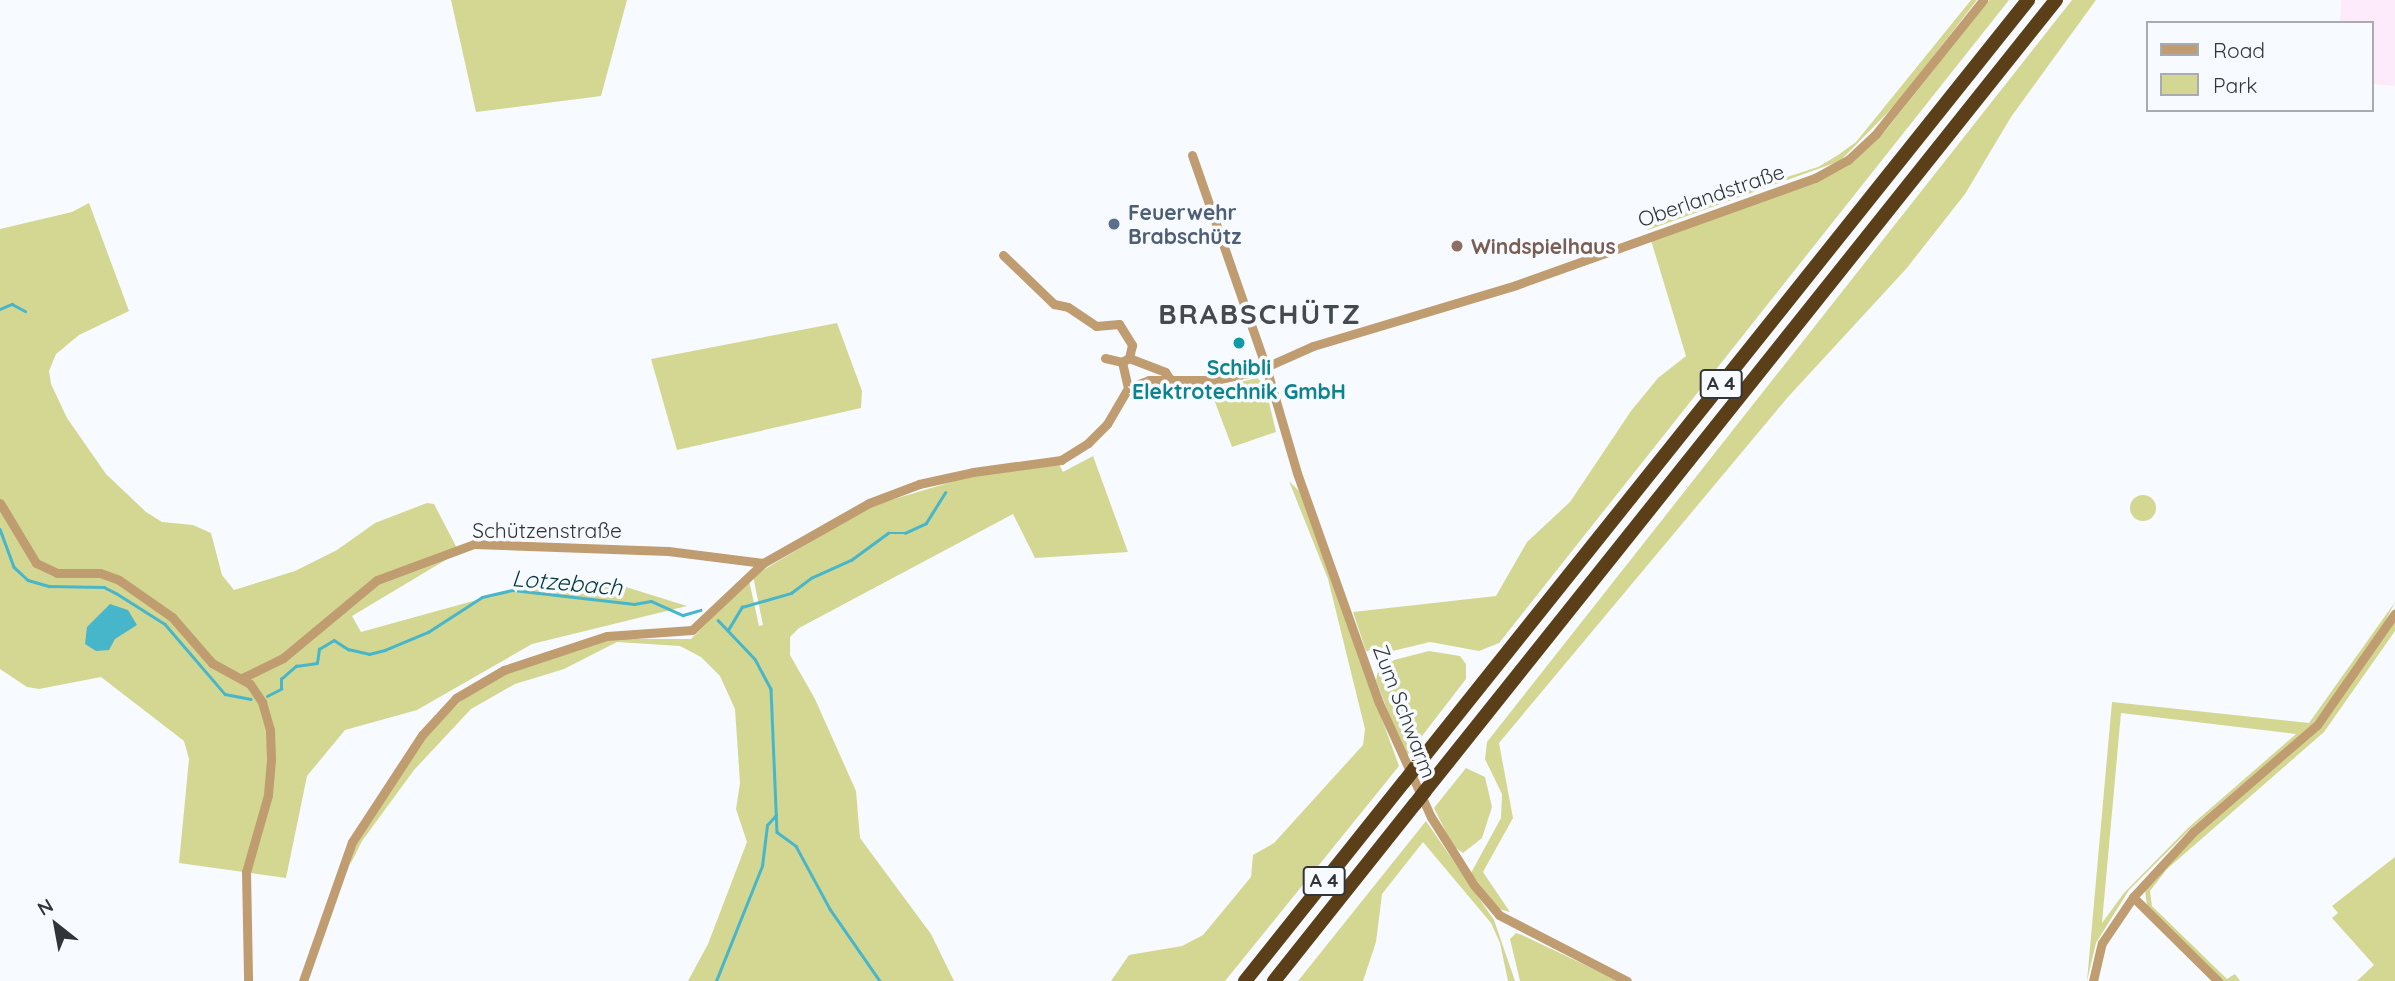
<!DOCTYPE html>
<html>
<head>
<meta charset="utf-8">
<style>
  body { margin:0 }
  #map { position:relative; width:2395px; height:981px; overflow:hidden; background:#f7fbff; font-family:Quicksand,sans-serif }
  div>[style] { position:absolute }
  .commercial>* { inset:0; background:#fdeafa }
  .green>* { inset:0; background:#d3d792 }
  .round { border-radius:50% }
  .water>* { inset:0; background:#48b6ca }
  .stream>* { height:2.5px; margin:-1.25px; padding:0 1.25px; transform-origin:1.25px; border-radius:1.25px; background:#48b6ca }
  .minor>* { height:9px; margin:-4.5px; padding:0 4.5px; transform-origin:4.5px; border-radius:4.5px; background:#c09d71 }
  .highway>* { height:14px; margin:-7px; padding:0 7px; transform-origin:7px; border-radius:7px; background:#5a3f19 }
  .highway-bridge>* { height:14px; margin:-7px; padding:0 7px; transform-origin:7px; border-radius:7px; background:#5a3f19 }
  .dots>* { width:19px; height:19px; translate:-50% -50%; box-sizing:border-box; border:4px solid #f7fbff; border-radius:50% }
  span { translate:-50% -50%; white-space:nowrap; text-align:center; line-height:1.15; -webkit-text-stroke:7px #f7fbff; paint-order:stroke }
  .shield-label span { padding:2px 5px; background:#f7fbff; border:2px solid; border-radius:5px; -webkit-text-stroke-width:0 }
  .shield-label { font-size:19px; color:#323537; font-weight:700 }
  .street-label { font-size:21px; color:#323537 }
  .service-label { font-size:21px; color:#4e5e75; font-weight:700 }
  .left { translate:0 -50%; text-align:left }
  .education-label { font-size:21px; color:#785e54; font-weight:700 }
  .culture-label { font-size:21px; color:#0d838f; font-weight:700 }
  .water-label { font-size:23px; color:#023740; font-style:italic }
  .district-label { font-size:28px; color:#444a4f; font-weight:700; letter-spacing:2px }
  .legend { position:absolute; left:2146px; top:21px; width:228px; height:91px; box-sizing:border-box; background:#f7fbff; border:2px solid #a8acaf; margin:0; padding:9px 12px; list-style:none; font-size:21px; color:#323537 }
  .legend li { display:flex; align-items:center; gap:14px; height:35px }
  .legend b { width:35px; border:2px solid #a8acaf }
  .north { position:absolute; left:21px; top:890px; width:70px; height:70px; -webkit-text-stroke:5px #f7fbff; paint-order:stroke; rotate:329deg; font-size:19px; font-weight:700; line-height:28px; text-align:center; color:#323537 }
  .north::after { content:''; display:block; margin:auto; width:24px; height:32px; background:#323537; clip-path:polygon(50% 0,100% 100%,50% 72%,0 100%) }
</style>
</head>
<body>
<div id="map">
  <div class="commercial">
    <i style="clip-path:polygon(2341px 0,2395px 0,2395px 86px,2372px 84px,2372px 23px,2340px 23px)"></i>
  </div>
  <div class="green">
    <i style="clip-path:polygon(451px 0,627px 0,601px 96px,476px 112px)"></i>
    <i style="clip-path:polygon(1971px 0,1977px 0,1897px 103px,1840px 161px,1648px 230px,1646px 223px,1818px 167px,1838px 155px,1856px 142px)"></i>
    <i style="clip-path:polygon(1989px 0,2009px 0,1499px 643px,1479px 651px,1430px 642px,1376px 655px,1366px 651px,1353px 612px,1496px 596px,1527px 542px,1570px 502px,1631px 411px,1658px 378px,1686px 356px,1650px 237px,1816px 182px,1853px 162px,1886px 130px)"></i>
    <i style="clip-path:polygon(2072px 0,2096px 0,2011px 117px,1965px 194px,1906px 269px,1788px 397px,1499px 743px,1513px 818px,1483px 872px,1510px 912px,1499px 909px,1471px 873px,1501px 818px,1502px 794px,1485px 759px,1487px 742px)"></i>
    <i style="clip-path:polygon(89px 203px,129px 311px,79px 335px,56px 354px,49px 371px,51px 384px,67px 418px,106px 474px,146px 512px,162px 522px,193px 525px,211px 533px,222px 575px,234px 590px,295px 571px,337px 550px,375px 523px,427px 503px,434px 504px,459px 552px,352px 616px,361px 632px,549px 580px,613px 583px,687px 606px,532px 644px,417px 710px,345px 730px,307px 776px,286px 878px,179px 863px,189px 759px,184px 741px,101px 677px,39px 689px,27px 687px,0 669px,0 229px,72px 212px)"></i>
    <i style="clip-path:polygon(837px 323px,862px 391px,861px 408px,677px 450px,651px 359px)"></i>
    <i style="clip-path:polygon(1257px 378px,1265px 385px,1276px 432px,1232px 447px,1210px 389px)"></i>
    <i style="clip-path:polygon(1093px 456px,1128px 552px,1035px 558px,1013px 514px,799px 628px,790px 637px,790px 655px,815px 699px,856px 791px,860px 838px,931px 934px,954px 981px,688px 981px,708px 944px,747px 842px,736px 809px,740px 783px,735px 709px,720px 676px,701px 657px,680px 646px,617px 642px,564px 669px,515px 684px,471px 709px,414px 770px,362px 841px,350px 865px,355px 843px,427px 735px,461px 701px,506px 673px,609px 639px,691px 639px,749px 580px,759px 626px,763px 625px,753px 576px,871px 506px,978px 474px,1059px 464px,1063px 472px)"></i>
    <i style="clip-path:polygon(1289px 481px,1299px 491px,1399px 766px,1225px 981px,1111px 981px,1129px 955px,1182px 946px,1203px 935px,1251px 877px,1253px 855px,1274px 843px,1363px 745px,1365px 729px,1328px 579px)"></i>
    <i class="round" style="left:2130px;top:495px;width:26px;height:26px"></i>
    <i style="clip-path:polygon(evenodd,2395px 602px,2379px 634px,2312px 725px,2190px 829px,2129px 890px,2096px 943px,2087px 981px,2112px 702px,2309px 723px,2395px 602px,2121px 713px,2296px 734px,2188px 828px,2124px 893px,2102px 923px,2121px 713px)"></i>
    <i style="clip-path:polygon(2395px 620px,2395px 631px,2324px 732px,2167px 869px,2150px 891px,2152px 906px,2227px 979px,2235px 974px,2240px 981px,2221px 981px,2147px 906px,2145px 890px,2196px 835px,2319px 728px)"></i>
    <i style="clip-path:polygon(1429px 651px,1460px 656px,1466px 664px,1466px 679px,1405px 758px,1376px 680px,1378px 671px,1394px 660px)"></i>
    <i style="clip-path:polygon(1466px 768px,1485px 777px,1492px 807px,1482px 838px,1463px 853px,1453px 846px,1434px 808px)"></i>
    <i style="clip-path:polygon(1426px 821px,1494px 920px,1515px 981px,1508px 981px,1500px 943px,1491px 923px,1423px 842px,1382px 894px,1376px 942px,1363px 981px,1298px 981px)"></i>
    <i style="clip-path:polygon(2395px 857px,2395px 981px,2357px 981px,2374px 965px,2332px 918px,2338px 913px,2332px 906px)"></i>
    <i style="clip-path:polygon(1516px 933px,1522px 935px,1619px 981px,1520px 981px,1510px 939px)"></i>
  </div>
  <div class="water">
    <i style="clip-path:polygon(110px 604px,128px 610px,137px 625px,115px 639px,109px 650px,96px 651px,85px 644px,87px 627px)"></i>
  </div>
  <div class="stream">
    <i style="left:0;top:309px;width:13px;rotate:-23deg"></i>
    <i style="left:12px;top:304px;width:15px;rotate:28deg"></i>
    <i style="left:0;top:529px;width:40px;rotate:69.8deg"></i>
    <i style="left:14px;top:567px;width:19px;rotate:43deg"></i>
    <i style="left:28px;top:580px;width:22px;rotate:16deg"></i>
    <i style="left:49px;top:586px;width:55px;rotate:1deg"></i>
    <i style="left:104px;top:587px;width:13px;rotate:27deg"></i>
    <i style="left:116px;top:593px;width:58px;rotate:32.3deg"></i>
    <i style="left:165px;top:624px;width:92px;rotate:49.4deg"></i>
    <i style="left:225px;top:694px;width:26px;rotate:11deg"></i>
    <i style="left:718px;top:620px;width:54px;rotate:46.5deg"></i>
    <i style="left:755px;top:659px;width:34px;rotate:62deg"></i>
    <i style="left:771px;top:689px;width:143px;rotate:87.6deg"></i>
    <i style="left:777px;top:832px;width:24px;rotate:36deg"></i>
    <i style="left:796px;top:846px;width:72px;rotate:61.6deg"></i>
    <i style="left:830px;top:909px;width:88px;rotate:55.2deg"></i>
    <i style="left:728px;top:630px;width:27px;rotate:-59deg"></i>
    <i style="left:742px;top:607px;width:51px;rotate:-15.9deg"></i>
    <i style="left:791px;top:593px;width:25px;rotate:-37deg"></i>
    <i style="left:811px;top:578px;width:44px;rotate:-24.2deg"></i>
    <i style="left:851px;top:560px;width:46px;rotate:-36.1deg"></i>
    <i style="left:888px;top:533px;width:17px"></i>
    <i style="left:905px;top:533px;width:23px;rotate:-25deg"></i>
    <i style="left:926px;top:523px;width:36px;rotate:-58deg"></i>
    <i style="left:267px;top:696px;width:16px;rotate:-27deg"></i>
    <i style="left:281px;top:689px;width:10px;rotate:-90deg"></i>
    <i style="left:281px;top:679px;width:20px;rotate:-41deg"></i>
    <i style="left:296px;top:666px;width:21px;rotate:-8deg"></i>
    <i style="left:317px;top:663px;width:14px;rotate:-82deg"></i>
    <i style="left:319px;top:649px;width:17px;rotate:-31deg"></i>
    <i style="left:334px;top:640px;width:17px;rotate:33deg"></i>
    <i style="left:348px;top:649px;width:22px;rotate:13deg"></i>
    <i style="left:369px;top:654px;width:16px;rotate:-14deg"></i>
    <i style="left:385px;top:650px;width:47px;rotate:-22.7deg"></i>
    <i style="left:428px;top:632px;width:64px;rotate:-32.9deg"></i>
    <i style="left:482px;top:597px;width:32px;rotate:-13deg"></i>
    <i style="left:513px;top:590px;width:122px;rotate:6.6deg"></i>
    <i style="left:634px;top:604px;width:17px;rotate:-10deg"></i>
    <i style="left:651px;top:601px;width:35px;rotate:24deg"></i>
    <i style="left:683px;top:615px;width:18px;rotate:-16deg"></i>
    <i style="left:716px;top:981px;width:124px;rotate:-68.2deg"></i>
    <i style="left:762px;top:866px;width:41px;rotate:-83deg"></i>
    <i style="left:767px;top:825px;width:13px;rotate:-48deg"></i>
  </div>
  <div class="minor">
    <i style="left:1192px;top:155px;width:225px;rotate:70.8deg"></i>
    <i style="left:1266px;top:367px;width:110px;rotate:73.7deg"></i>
    <i style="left:1297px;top:473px;width:244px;rotate:70.4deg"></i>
    <i style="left:1379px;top:703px;width:125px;rotate:65.5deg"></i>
    <i style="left:1431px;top:817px;width:80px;rotate:57.7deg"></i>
    <i style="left:1474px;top:885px;width:39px;rotate:50deg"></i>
    <i style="left:1499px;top:915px;width:144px;rotate:27.3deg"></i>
    <i style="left:1003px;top:255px;width:71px;rotate:43.9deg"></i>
    <i style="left:1054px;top:304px;width:14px;rotate:12deg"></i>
    <i style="left:1068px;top:307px;width:34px;rotate:34deg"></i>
    <i style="left:1096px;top:326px;width:23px;rotate:-5deg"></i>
    <i style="left:1119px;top:324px;width:25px;rotate:58deg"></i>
    <i style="left:1132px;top:345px;width:13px;rotate:103deg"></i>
    <i style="left:1105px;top:358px;width:17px;rotate:13deg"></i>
    <i style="left:1128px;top:388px;width:22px;rotate:-21deg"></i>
    <i style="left:1149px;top:380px;width:66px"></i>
    <i style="left:1215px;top:380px;width:43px;rotate:-12.1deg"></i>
    <i style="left:1257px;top:371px;width:61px;rotate:-24.1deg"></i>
    <i style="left:1313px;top:346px;width:212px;rotate:-16.7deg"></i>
    <i style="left:1516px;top:285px;width:318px;rotate:-19.7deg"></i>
    <i style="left:1815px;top:178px;width:38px;rotate:-29deg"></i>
    <i style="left:1848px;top:160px;width:37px;rotate:-43deg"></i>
    <i style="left:1875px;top:135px;width:173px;rotate:-51.3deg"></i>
    <i style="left:1128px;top:388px;width:27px;rotate:-103deg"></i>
    <i style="left:1122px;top:362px;width:8px;rotate:-30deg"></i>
    <i style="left:1129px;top:358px;width:39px;rotate:21deg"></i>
    <i style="left:1165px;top:372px;width:9px;rotate:54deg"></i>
    <i style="left:0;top:503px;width:70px;rotate:59deg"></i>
    <i style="left:36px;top:563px;width:23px;rotate:25deg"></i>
    <i style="left:57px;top:573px;width:43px"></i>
    <i style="left:100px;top:573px;width:20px;rotate:20deg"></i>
    <i style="left:119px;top:580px;width:65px;rotate:34.9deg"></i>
    <i style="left:172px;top:617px;width:61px;rotate:49deg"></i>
    <i style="left:212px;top:663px;width:43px;rotate:28.9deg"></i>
    <i style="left:250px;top:684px;width:22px;rotate:56deg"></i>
    <i style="left:262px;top:702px;width:29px;rotate:74deg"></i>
    <i style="left:270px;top:730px;width:30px;rotate:88deg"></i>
    <i style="left:271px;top:760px;width:35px;rotate:95deg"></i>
    <i style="left:268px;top:795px;width:80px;rotate:105.9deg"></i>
    <i style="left:246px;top:872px;width:109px;rotate:88.9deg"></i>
    <i style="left:242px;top:678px;width:46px;rotate:-26deg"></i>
    <i style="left:283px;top:658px;width:122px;rotate:-39.7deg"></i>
    <i style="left:377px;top:580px;width:103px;rotate:-20.4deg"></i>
    <i style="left:474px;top:544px;width:194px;rotate:2.1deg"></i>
    <i style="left:668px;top:551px;width:96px;rotate:7.2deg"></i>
    <i style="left:2133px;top:897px;width:120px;rotate:44.7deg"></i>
    <i style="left:303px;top:981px;width:147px;rotate:-70.6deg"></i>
    <i style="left:352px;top:842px;width:128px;rotate:-56.8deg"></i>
    <i style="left:422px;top:735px;width:50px;rotate:-47.4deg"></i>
    <i style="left:456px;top:698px;width:56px;rotate:-30.3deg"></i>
    <i style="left:504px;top:670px;width:108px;rotate:-18.3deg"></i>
    <i style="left:607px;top:636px;width:85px;rotate:-4deg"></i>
    <i style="left:692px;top:630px;width:98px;rotate:-43.3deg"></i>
    <i style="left:763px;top:563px;width:122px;rotate:-29.5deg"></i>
    <i style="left:869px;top:503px;width:53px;rotate:-20.8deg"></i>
    <i style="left:919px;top:484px;width:55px;rotate:-12.5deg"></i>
    <i style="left:973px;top:472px;width:89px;rotate:-7.8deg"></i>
    <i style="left:1061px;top:460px;width:32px;rotate:-32deg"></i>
    <i style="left:1088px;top:443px;width:27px;rotate:-45deg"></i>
    <i style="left:1107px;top:424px;width:42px;rotate:-59.7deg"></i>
    <i style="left:2093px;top:981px;width:39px;rotate:-77deg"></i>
    <i style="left:2102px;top:943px;width:55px;rotate:-56deg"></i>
    <i style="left:2133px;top:897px;width:88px;rotate:-47.3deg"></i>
    <i style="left:2193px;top:832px;width:164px;rotate:-40.8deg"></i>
    <i style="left:2317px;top:725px;width:136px;rotate:-55.1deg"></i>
  </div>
  <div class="highway">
    <i style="left:1414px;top:769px;width:984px;rotate:-51.39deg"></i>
    <i style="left:1425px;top:791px;width:1012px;rotate:-51.42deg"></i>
    <i style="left:1245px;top:981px;width:255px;rotate:-51.4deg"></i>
    <i style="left:1274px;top:981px;width:226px;rotate:-51.5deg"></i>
  </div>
  <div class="highway-bridge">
    <i style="left:1404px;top:782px;width:16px;rotate:-52deg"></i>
    <i style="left:1415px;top:804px;width:16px;rotate:-52deg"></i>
  </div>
  <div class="dots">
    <i style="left:1114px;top:224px;background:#5c6f8a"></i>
    <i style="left:1457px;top:246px;background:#8d6e63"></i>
    <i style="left:1239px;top:343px;background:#0f9aa8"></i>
  </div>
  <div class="shield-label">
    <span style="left:1721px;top:384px">A 4</span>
    <span style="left:1324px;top:881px">A 4</span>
  </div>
  <div class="street-label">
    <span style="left:1711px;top:195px;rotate:-19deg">Oberlandstraße</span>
    <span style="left:547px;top:530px">Schützenstraße</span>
    <span style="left:1405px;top:711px;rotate:69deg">Zum Schwarm</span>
  </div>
  <div class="service-label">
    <span class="left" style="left:1128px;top:224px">Feuerwehr<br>Brabschütz</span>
  </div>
  <div class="education-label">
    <span class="left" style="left:1471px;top:246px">Windspielhaus</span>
  </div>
  <div class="culture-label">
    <span style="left:1239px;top:379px">Schibli<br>Elektrotechnik GmbH</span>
  </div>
  <div class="water-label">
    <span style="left:567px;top:583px;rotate:5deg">Lotzebach</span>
  </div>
  <div class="district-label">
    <span style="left:1260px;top:314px">BRABSCHÜTZ</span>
  </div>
  <ul class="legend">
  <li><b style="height:9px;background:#c09d71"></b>Road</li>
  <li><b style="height:19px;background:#d3d792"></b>Park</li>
  </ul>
  <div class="north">N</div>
</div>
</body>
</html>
